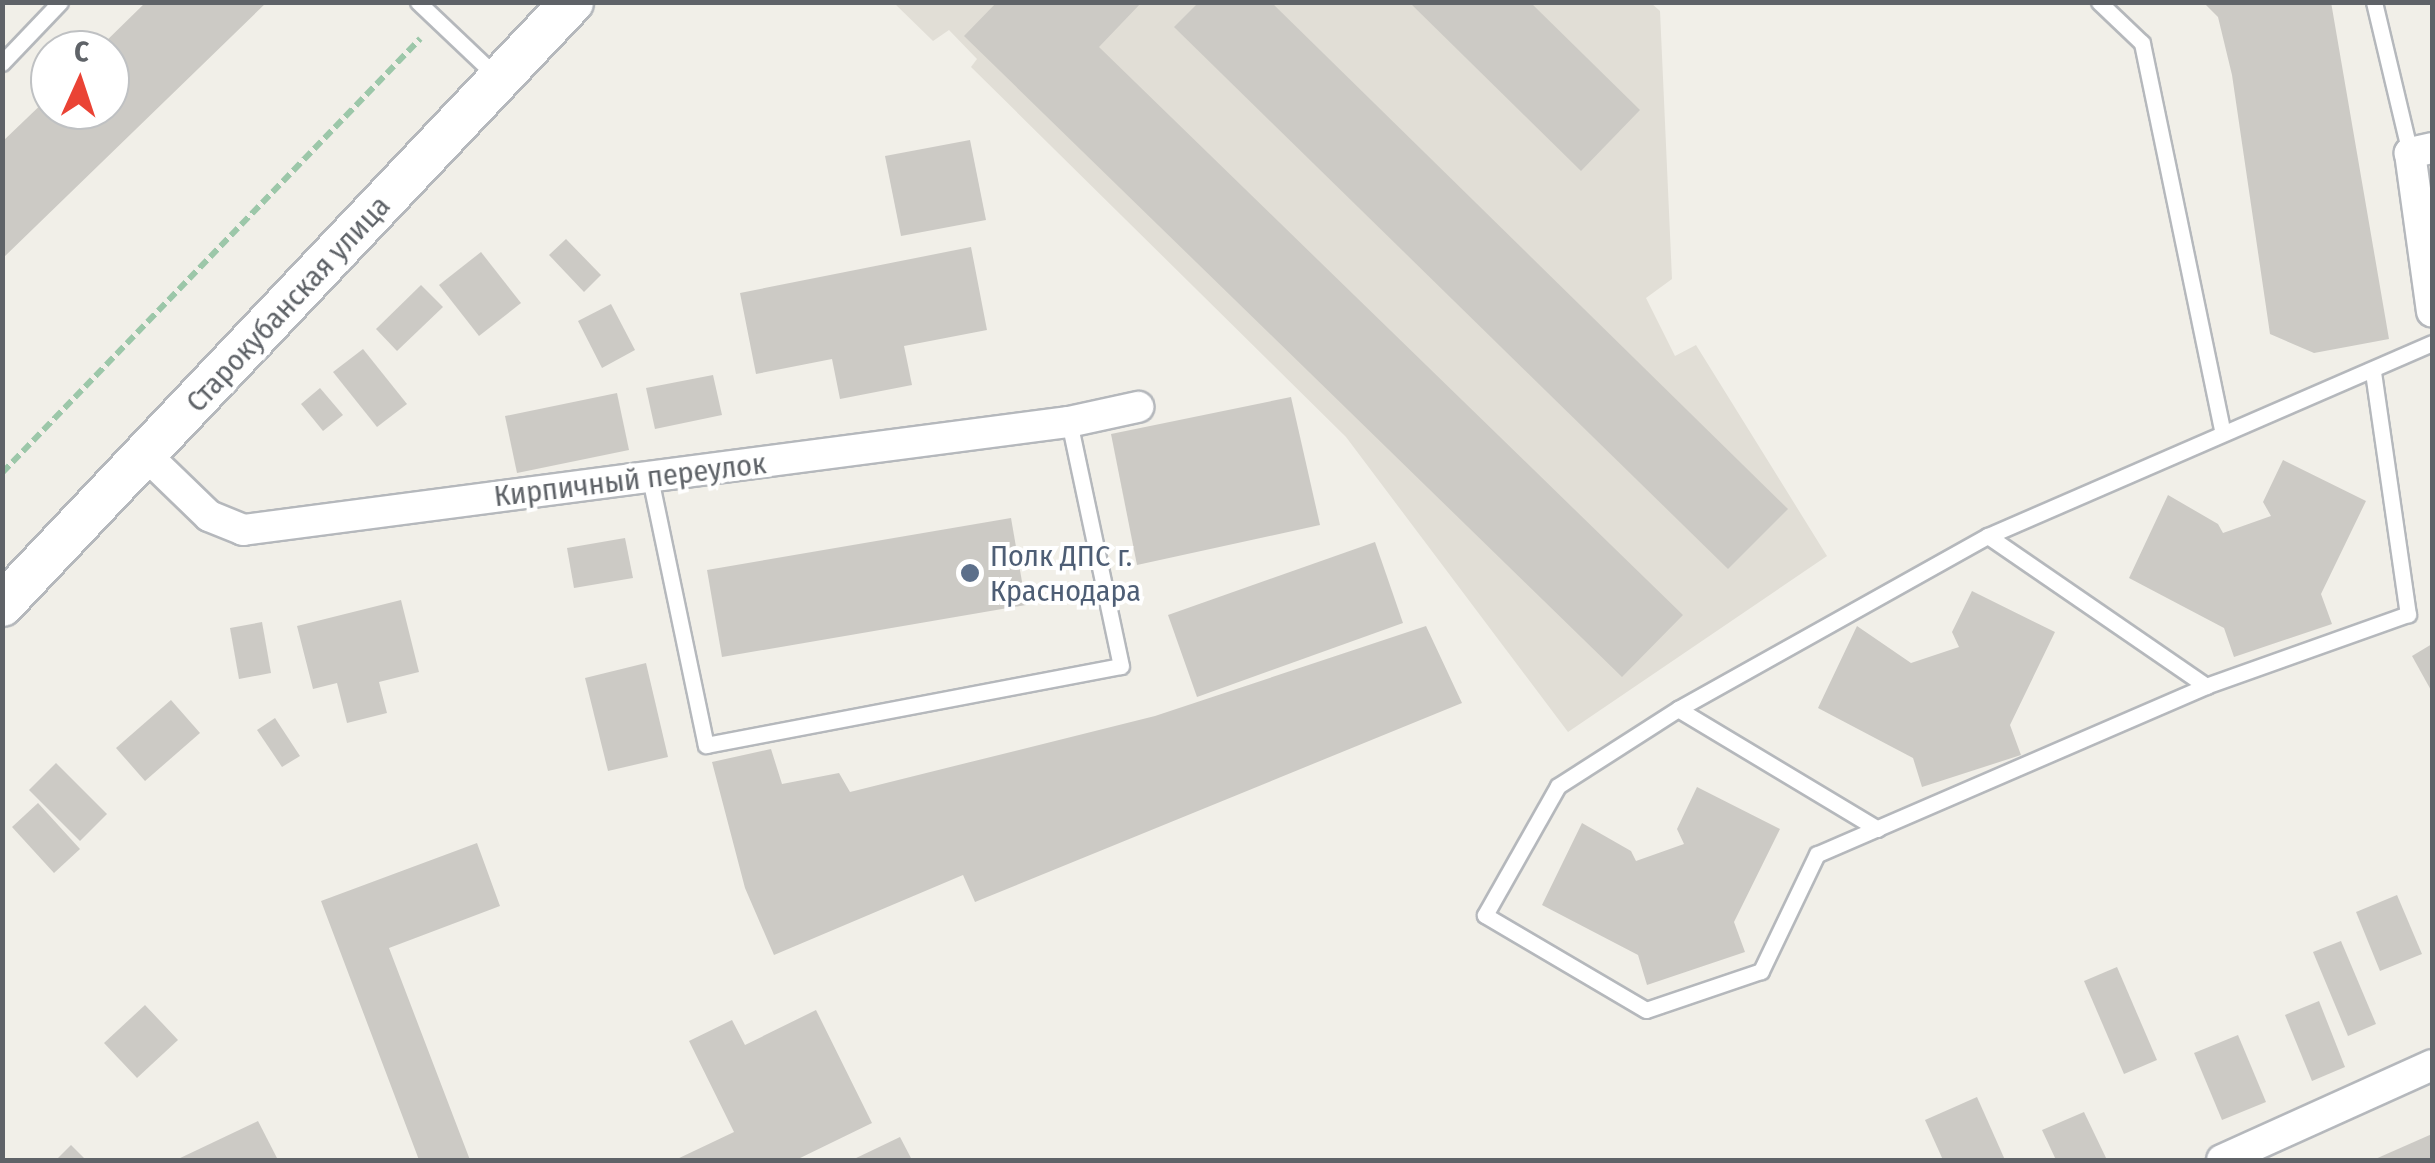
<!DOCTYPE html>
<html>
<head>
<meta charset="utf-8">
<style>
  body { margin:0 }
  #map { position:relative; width:2435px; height:1163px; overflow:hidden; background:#f1efe8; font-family:"Fira Sans Condensed",sans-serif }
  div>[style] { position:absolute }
  .education>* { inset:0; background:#e1ded6 }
  .building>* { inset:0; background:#cccac5 }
  .path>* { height:6px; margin-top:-3px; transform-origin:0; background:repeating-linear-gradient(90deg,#9cc7a9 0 10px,transparent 0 15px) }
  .roads { filter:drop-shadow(2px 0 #b5b8bc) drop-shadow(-2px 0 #b5b8bc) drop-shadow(0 2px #b5b8bc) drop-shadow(0 -2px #b5b8bc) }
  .lane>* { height:15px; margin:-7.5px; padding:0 7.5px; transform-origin:7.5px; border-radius:7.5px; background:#fff }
  .street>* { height:30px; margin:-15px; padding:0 15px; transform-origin:15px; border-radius:15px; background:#fff }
  .secondary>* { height:42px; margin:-21px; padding:0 21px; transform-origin:21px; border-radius:21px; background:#fff }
  .dots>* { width:28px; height:28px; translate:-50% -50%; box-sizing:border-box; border:5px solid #fff; border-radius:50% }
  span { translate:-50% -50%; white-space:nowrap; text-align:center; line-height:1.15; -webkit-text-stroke:8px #fff; paint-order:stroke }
  .street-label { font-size:30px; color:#5f6368 }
  .service-label { font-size:30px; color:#4e5e75 }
  .left { translate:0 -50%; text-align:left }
  .frame { position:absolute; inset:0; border:5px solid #5f6368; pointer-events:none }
  .north { position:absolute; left:30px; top:30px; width:100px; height:100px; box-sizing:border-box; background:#fff; border:2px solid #bfc1c3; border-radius:50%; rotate:3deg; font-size:28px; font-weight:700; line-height:40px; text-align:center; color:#5f6368 }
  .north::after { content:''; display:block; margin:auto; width:35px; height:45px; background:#ea4335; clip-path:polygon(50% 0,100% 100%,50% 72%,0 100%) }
</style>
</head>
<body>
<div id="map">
  <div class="education">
    <i style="clip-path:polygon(894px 3px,1651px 3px,1660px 11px,1672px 279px,1646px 298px,1675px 356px,1696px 345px,1827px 556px,1568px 732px,1346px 437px,971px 67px,977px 59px,949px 30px,933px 41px)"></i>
  </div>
  <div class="building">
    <i style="clip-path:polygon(146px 2px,267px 2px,2px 259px,2px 142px,50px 96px,50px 110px,110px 110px,110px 50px,97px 50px)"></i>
    <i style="clip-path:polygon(997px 2px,1142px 2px,1099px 47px,1683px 615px,1622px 677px,964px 36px)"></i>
    <i style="clip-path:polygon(1199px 2px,1271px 2px,1788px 509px,1728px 569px,1174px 27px)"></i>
    <i style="clip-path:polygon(1409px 2px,1530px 2px,1640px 110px,1581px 171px)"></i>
    <i style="clip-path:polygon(2203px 2px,2331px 2px,2389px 339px,2314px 353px,2270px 334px,2232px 75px,2218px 17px)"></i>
    <i style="clip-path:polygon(970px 140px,986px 220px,901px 236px,885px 156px)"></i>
    <i style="clip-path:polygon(566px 239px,601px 275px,584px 292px,549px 255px)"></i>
    <i style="clip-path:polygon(971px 247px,987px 330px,904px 346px,912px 385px,840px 399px,832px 359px,756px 374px,740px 293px)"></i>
    <i style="clip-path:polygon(481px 252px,521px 303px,479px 336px,439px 285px)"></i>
    <i style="clip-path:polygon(421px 285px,443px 307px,397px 351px,376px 329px)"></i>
    <i style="clip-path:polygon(611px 304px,635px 350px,602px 368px,578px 321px)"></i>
    <i style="clip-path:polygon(363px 349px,407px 404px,377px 427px,333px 372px)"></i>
    <i style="clip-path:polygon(713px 375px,722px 415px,655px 429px,646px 388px)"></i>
    <i style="clip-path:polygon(320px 388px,343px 415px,323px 431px,301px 404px)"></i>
    <i style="clip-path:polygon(617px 393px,629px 450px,517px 473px,505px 416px)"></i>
    <i style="clip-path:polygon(1291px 397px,1320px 525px,1137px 565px,1111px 434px)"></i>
    <i style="clip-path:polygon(2283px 460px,2366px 501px,2321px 594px,2332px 624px,2234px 657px,2224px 628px,2129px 578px,2168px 495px,2218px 524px,2223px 533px,2271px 516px,2263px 502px)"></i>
    <i style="clip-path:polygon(1011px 518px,1026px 605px,722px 657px,707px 570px)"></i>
    <i style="clip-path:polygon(625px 538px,633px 578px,574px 588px,567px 548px)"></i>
    <i style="clip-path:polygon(1375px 542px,1403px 623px,1197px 697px,1168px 615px)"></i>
    <i style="clip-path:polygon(1972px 591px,2055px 632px,2010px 725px,2021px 755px,1922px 787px,1913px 758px,1818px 708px,1857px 626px,1911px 663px,1959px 647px,1952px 632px)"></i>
    <i style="clip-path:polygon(401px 600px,419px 672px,379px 682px,387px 713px,347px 723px,337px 683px,313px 689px,297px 626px)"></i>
    <i style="clip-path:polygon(262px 622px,271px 673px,239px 679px,230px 628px)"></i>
    <i style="clip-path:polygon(1426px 626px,1462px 703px,975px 902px,963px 875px,774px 955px,745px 888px,712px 762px,771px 749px,782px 784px,839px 773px,850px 792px,1155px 716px)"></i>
    <i style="clip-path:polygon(2432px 644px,2432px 692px,2412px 656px)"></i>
    <i style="clip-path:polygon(646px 663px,668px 757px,608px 771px,585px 678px)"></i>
    <i style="clip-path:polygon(171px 700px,200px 733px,145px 781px,116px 748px)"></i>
    <i style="clip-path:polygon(275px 718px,300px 756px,282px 767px,257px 730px)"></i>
    <i style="clip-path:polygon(56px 763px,107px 814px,80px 841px,29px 790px)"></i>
    <i style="clip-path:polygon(1697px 787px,1780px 829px,1734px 922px,1745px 952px,1647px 985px,1638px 955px,1542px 905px,1582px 823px,1631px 851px,1636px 861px,1684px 844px,1677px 829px)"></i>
    <i style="clip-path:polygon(38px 803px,80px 849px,54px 873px,12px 827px)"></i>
    <i style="clip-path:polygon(477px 843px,500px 906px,389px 948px,470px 1160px,419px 1160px,321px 901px)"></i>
    <i style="clip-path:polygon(2397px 895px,2422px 954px,2380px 971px,2356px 912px)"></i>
    <i style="clip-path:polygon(2341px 941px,2376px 1024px,2348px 1036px,2313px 952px)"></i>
    <i style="clip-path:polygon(2117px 967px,2157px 1060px,2124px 1074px,2084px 981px)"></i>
    <i style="clip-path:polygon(2319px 1001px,2345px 1067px,2312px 1081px,2285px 1015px)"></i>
    <i style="clip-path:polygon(145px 1005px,178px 1040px,137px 1078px,104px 1043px)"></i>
    <i style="clip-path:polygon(816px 1010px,872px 1123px,796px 1160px,675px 1160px,734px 1132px,689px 1041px,732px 1020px,745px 1045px)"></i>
    <i style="clip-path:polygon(2238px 1035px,2266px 1102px,2222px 1120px,2194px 1053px)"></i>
    <i style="clip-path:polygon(1977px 1097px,2005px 1160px,1943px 1160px,1925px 1120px)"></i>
    <i style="clip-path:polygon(2084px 1112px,2107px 1160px,2056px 1160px,2042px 1130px)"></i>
    <i style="clip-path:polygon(258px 1121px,278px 1160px,176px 1160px)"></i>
    <i style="clip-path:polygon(2432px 1134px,2432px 1160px,2373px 1160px)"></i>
    <i style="clip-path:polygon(900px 1137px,912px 1160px,852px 1160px)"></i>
    <i style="clip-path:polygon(71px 1145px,86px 1160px,56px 1160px)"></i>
  </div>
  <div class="path">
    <i style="left:2px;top:473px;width:603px;rotate:-46.08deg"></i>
  </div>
  <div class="roads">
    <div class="lane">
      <i style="left:418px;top:2px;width:110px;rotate:43.5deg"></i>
      <i style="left:2099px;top:2px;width:59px;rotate:43.6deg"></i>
      <i style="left:2142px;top:43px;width:396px;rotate:78.3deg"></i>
      <i style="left:2374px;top:2px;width:155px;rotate:76.6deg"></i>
      <i style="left:2px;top:63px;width:84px;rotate:-46.4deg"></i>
      <i style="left:2373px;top:372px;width:245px;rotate:81.8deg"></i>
      <i style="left:2408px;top:614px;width:214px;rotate:160.4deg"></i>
      <i style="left:2206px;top:686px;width:424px;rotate:156.6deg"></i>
      <i style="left:1817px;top:854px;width:130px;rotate:115.6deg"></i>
      <i style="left:1761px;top:971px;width:121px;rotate:161.3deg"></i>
      <i style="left:1646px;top:1010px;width:187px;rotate:-149.5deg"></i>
      <i style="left:1485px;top:915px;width:148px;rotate:-60.5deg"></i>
      <i style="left:1558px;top:786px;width:143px;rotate:-32.7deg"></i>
      <i style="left:1678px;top:709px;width:355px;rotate:-29.2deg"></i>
      <i style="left:1988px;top:536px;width:484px;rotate:-23.5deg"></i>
      <i style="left:650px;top:478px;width:273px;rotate:78.2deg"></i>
      <i style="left:706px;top:745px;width:422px;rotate:-10.8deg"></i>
      <i style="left:1121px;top:666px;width:249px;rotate:-102deg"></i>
      <i style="left:1988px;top:536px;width:265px;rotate:34.5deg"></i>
      <i style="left:1678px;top:709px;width:233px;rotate:31deg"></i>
    </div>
    <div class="street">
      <i style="left:2432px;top:148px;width:23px;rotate:167deg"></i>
      <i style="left:2410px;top:153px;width:160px;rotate:82.1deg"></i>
      <i style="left:147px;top:456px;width:86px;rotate:44.1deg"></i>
      <i style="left:209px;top:516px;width:37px;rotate:22deg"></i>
      <i style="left:243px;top:530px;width:833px;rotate:-7.45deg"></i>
      <i style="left:1069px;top:422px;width:71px;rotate:-12.3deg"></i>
      <i style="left:2222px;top:1160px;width:230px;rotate:-24.3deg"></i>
    </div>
    <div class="secondary">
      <i style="left:2px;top:605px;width:830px;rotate:-46.61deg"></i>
    </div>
  </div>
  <div class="dots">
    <i style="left:970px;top:573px;background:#5c6f8a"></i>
  </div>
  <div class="street-label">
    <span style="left:288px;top:304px;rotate:-47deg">Старокубанская улица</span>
    <span style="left:630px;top:480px;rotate:-7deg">Кирпичный переулок</span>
  </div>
  <div class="service-label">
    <span class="left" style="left:990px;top:573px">Полк ДПС г.<br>Краснодара</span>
  </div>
  <div class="frame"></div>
  <div class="north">С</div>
</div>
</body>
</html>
